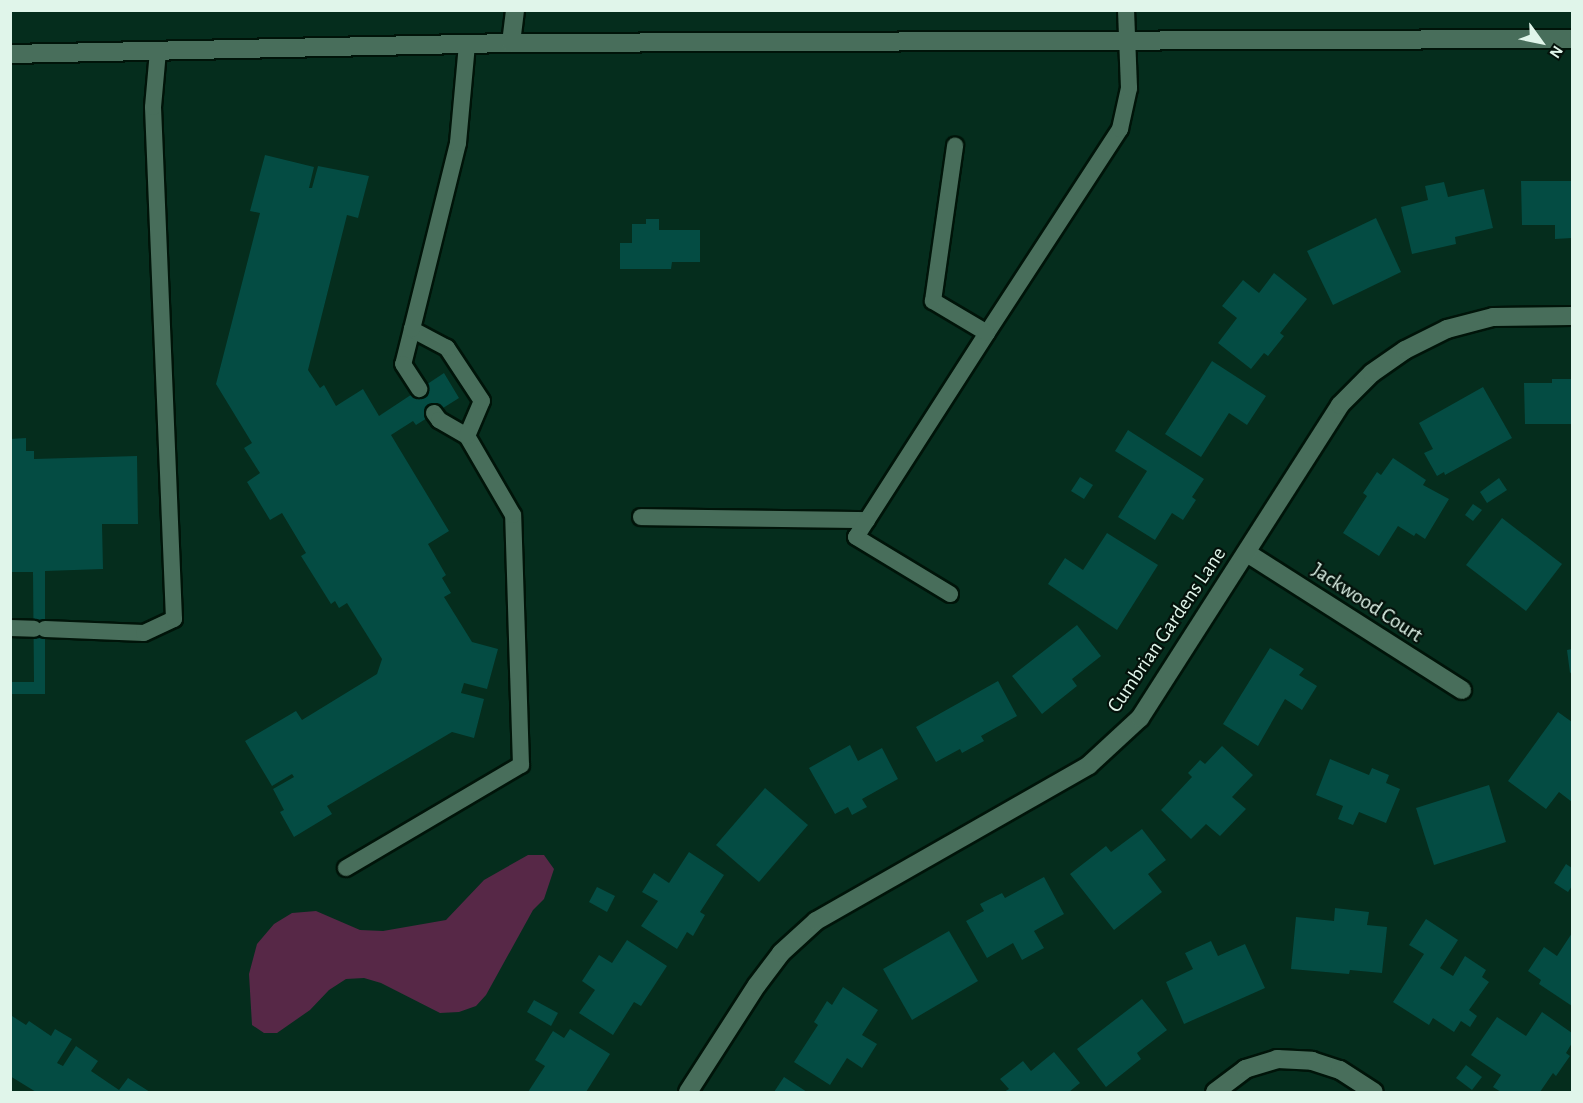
<!DOCTYPE html>
<html>
<head>
<meta charset="utf-8">
<style>
  body { margin:0 }
  #map { position:relative; width:1583px; height:1103px; overflow:hidden; background:#052d1d; font-family:"Alegreya Sans",sans-serif }
  div>[style] { position:absolute }
  .water>* { inset:0; background:#572847 }
  .building>* { inset:0; background:#044c43 }
  .roads { filter:drop-shadow(2px 0 #001409) drop-shadow(-2px 0 #001409) drop-shadow(0 2px #001409) drop-shadow(0 -2px #001409) }
  .lane>* { height:16px; margin:-8px; padding:0 8px; transform-origin:8px; border-radius:8px; background:#486e5b }
  .street>* { height:18px; margin:-9px; padding:0 9px; transform-origin:9px; border-radius:9px; background:#486e5b }
  .secondary>* { height:18px; margin:-9px; padding:0 9px; transform-origin:9px; border-radius:9px; background:#486e5b }
  span { translate:-50% -50%; white-space:nowrap; text-align:center; line-height:1.15; -webkit-text-stroke:4.5px #04120b; paint-order:stroke }
  .street-label { font-size:21px; color:#e0f5ea }
  .frame { position:absolute; inset:0; border:12px solid #e0f5ea; pointer-events:none }
  .north { position:absolute; left:1511px; top:12px; width:60px; height:60px; -webkit-text-stroke:4px #04120b; paint-order:stroke; rotate:123deg; font-size:16px; font-weight:700; line-height:24px; text-align:center; color:#e0f5ea }
  .north::after { content:''; display:block; margin:auto; width:21px; height:27px; background:#e0f5ea; clip-path:polygon(50% 0,100% 100%,50% 72%,0 100%) }
</style>
</head>
<body>
<div id="map">
  <div class="water">
    <i style="clip-path:polygon(528px 855px,544px 855px,554px 869px,544px 899px,533px 910px,486px 995px,476px 1006px,459px 1012px,440px 1013px,381px 983px,364px 978px,346px 979px,329px 990px,310px 1010px,277px 1033px,264px 1033px,252px 1025px,249px 974px,257px 944px,274px 924px,292px 913px,316px 911px,360px 930px,383px 931px,446px 920px,484px 880px)"></i>
  </div>
  <div class="building">
    <i style="clip-path:polygon(265px 155px,314px 167px,309px 188px,312px 188px,318px 166px,369px 176px,358px 218px,347px 215px,308px 370px,320px 388px,324px 385px,336px 406px,363px 389px,379px 416px,444px 373px,459px 398px,416px 425px,413px 421px,391px 435px,449px 531px,428px 544px,446px 575px,442px 578px,451px 593px,444px 597px,472px 642px,498px 649px,487px 689px,464px 683px,461px 693px,484px 699px,474px 738px,452px 732px,327px 806px,332px 814px,294px 837px,280px 812px,284px 810px,273px 789px,294px 777px,292px 774px,272px 786px,245px 741px,296px 711px,302px 720px,377px 674px,382px 659px,347px 603px,339px 608px,335px 601px,331px 604px,301px 556px,306px 553px,282px 513px,270px 520px,247px 482px,260px 473px,244px 448px,252px 443px,216px 384px,260px 213px,250px 211px)"></i>
    <i style="clip-path:polygon(1521px 181px,1572px 181px,1572px 238px,1555px 239px,1555px 225px,1522px 225px)"></i>
    <i style="clip-path:polygon(1444px 182px,1448px 197px,1484px 189px,1493px 228px,1455px 237px,1456px 244px,1412px 254px,1401px 207px,1428px 200px,1425px 186px)"></i>
    <i style="clip-path:polygon(1376px 218px,1401px 272px,1333px 305px,1307px 251px)"></i>
    <i style="clip-path:polygon(646px 219px,659px 219px,659px 230px,700px 230px,700px 262px,672px 262px,671px 269px,620px 269px,620px 243px,632px 243px,632px 224px,646px 224px)"></i>
    <i style="clip-path:polygon(1274px 273px,1307px 299px,1280px 333px,1284px 336px,1268px 356px,1264px 353px,1251px 369px,1218px 343px,1237px 318px,1222px 306px,1243px 280px,1259px 293px)"></i>
    <i style="clip-path:polygon(1212px 361px,1266px 396px,1247px 425px,1229px 413px,1201px 457px,1165px 434px)"></i>
    <i style="clip-path:polygon(1552px 379px,1572px 379px,1572px 424px,1525px 424px,1524px 383px,1552px 383px)"></i>
    <i style="clip-path:polygon(1483px 387px,1512px 438px,1445px 475px,1444px 472px,1437px 476px,1424px 453px,1433px 449px,1419px 423px)"></i>
    <i style="clip-path:polygon(1128px 430px,1204px 479px,1192px 497px,1196px 500px,1183px 520px,1172px 513px,1155px 540px,1118px 517px,1147px 471px,1115px 451px)"></i>
    <i style="clip-path:polygon(26px 438px,26px 451px,34px 451px,34px 459px,137px 456px,138px 524px,102px 524px,103px 569px,45px 571px,45px 694px,10px 694px,10px 682px,34px 682px,33px 572px,10px 572px,10px 439px)"></i>
    <i style="clip-path:polygon(1393px 458px,1426px 480px,1423px 485px,1449px 499px,1425px 539px,1416px 533px,1414px 536px,1398px 526px,1379px 556px,1343px 533px,1367px 496px,1363px 493px,1377px 472px,1381px 475px)"></i>
    <i style="clip-path:polygon(1080px 477px,1093px 485px,1084px 499px,1071px 491px)"></i>
    <i style="clip-path:polygon(1499px 478px,1507px 490px,1487px 503px,1480px 492px)"></i>
    <i style="clip-path:polygon(1473px 504px,1482px 510px,1473px 521px,1465px 515px)"></i>
    <i style="clip-path:polygon(1502px 518px,1562px 564px,1526px 611px,1466px 565px)"></i>
    <i style="clip-path:polygon(1107px 533px,1158px 565px,1117px 630px,1048px 584px,1065px 558px,1083px 570px)"></i>
    <i style="clip-path:polygon(1077px 625px,1101px 656px,1072px 679px,1077px 686px,1042px 714px,1012px 676px)"></i>
    <i style="clip-path:polygon(1270px 648px,1304px 669px,1299px 675px,1317px 686px,1302px 710px,1285px 699px,1258px 746px,1223px 724px)"></i>
    <i style="clip-path:polygon(1572px 649px,1572px 672px,1570px 673px,1567px 650px)"></i>
    <i style="clip-path:polygon(998px 681px,1017px 716px,981px 736px,984px 741px,962px 753px,960px 749px,936px 762px,916px 727px)"></i>
    <i style="clip-path:polygon(1558px 712px,1572px 722px,1572px 802px,1559px 792px,1546px 809px,1508px 781px)"></i>
    <i style="clip-path:polygon(850px 745px,858px 761px,882px 748px,898px 779px,862px 799px,867px 807px,852px 815px,848px 807px,835px 814px,809px 768px)"></i>
    <i style="clip-path:polygon(1222px 746px,1253px 775px,1232px 797px,1246px 809px,1220px 836px,1206px 824px,1191px 839px,1161px 810px,1192px 777px,1188px 773px,1200px 760px,1205px 764px)"></i>
    <i style="clip-path:polygon(1330px 759px,1369px 775px,1372px 768px,1389px 775px,1386px 783px,1400px 789px,1386px 823px,1359px 812px,1353px 825px,1338px 819px,1343px 806px,1316px 795px)"></i>
    <i style="clip-path:polygon(1489px 785px,1506px 842px,1434px 865px,1416px 808px)"></i>
    <i style="clip-path:polygon(765px 788px,808px 825px,759px 882px,716px 845px)"></i>
    <i style="clip-path:polygon(1142px 829px,1166px 860px,1148px 874px,1162px 892px,1114px 930px,1070px 874px,1106px 846px,1111px 852px)"></i>
    <i style="clip-path:polygon(689px 852px,724px 875px,700px 912px,705px 915px,693px 936px,687px 932px,677px 949px,641px 926px,658px 901px,642px 892px,654px 873px,669px 883px)"></i>
    <i style="clip-path:polygon(1566px 864px,1572px 868px,1572px 886px,1568px 892px,1554px 883px)"></i>
    <i style="clip-path:polygon(1044px 877px,1064px 914px,1034px 931px,1044px 948px,1022px 960px,1013px 943px,987px 958px,966px 921px,984px 911px,980px 904px,1002px 893px,1005px 898px)"></i>
    <i style="clip-path:polygon(597px 887px,615px 896px,607px 912px,589px 902px)"></i>
    <i style="clip-path:polygon(1335px 908px,1369px 912px,1367px 925px,1387px 927px,1382px 973px,1350px 970px,1349px 974px,1291px 969px,1296px 917px,1334px 921px)"></i>
    <i style="clip-path:polygon(1426px 919px,1458px 940px,1440px 968px,1453px 976px,1465px 956px,1486px 970px,1482px 977px,1489px 982px,1469px 1010px,1477px 1016px,1470px 1027px,1461px 1021px,1454px 1032px,1433px 1018px,1429px 1025px,1393px 1002px,1424px 954px,1409px 945px)"></i>
    <i style="clip-path:polygon(949px 931px,978px 981px,912px 1020px,883px 969px)"></i>
    <i style="clip-path:polygon(1572px 933px,1572px 1006px,1539px 984px,1541px 980px,1528px 971px,1544px 947px,1557px 956px)"></i>
    <i style="clip-path:polygon(627px 940px,667px 966px,641px 1006px,634px 1002px,613px 1035px,579px 1013px,595px 990px,582px 981px,599px 955px,612px 963px)"></i>
    <i style="clip-path:polygon(1211px 941px,1218px 956px,1245px 944px,1265px 988px,1184px 1024px,1166px 982px,1193px 969px,1185px 953px)"></i>
    <i style="clip-path:polygon(843px 987px,878px 1010px,862px 1035px,877px 1044px,862px 1068px,847px 1058px,830px 1085px,794px 1062px,818px 1025px,814px 1022px,827px 1001px,832px 1005px)"></i>
    <i style="clip-path:polygon(1142px 999px,1167px 1030px,1137px 1053px,1141px 1059px,1106px 1087px,1077px 1049px)"></i>
    <i style="clip-path:polygon(534px 1000px,558px 1013px,551px 1026px,527px 1012px)"></i>
    <i style="clip-path:polygon(1542px 1012px,1572px 1033px,1572px 1043px,1566px 1053px,1570px 1056px,1556px 1076px,1553px 1073px,1540px 1092px,1501px 1092px,1493px 1087px,1501px 1075px,1471px 1055px,1497px 1017px,1526px 1036px)"></i>
    <i style="clip-path:polygon(12px 1016px,26px 1025px,29px 1021px,51px 1036px,55px 1029px,72px 1039px,57px 1063px,63px 1066px,76px 1046px,98px 1061px,91px 1071px,119px 1090px,128px 1078px,150px 1092px,36px 1092px,10px 1076px)"></i>
    <i style="clip-path:polygon(570px 1029px,610px 1054px,586px 1092px,528px 1092px,545px 1066px,535px 1060px,553px 1031px,564px 1038px)"></i>
    <i style="clip-path:polygon(1054px 1052px,1080px 1083px,1069px 1092px,1004px 1092px,1009px 1089px,1000px 1079px,1023px 1061px,1031px 1071px)"></i>
    <i style="clip-path:polygon(1466px 1065px,1482px 1077px,1472px 1090px,1456px 1078px)"></i>
    <i style="clip-path:polygon(784px 1077px,807px 1092px,774px 1092px)"></i>
  </div>
  <div class="roads">
    <div class="lane">
      <i style="left:412px;top:329px;width:36px;rotate:104deg"></i>
      <i style="left:403px;top:364px;width:30px;rotate:57deg"></i>
      <i style="left:987px;top:333px;width:244px;rotate:-56.9deg"></i>
      <i style="left:1120px;top:129px;width:42px;rotate:-77.6deg"></i>
      <i style="left:1129px;top:88px;width:78px;rotate:-92.2deg"></i>
      <i style="left:434px;top:413px;width:9px;rotate:54deg"></i>
      <i style="left:439px;top:420px;width:32px;rotate:30deg"></i>
      <i style="left:641px;top:517px;width:226px;rotate:0.8deg"></i>
      <i style="left:867px;top:520px;width:222px;rotate:-57.3deg"></i>
      <i style="left:987px;top:333px;width:63px;rotate:-149.3deg"></i>
      <i style="left:933px;top:301px;width:157px;rotate:-81.9deg"></i>
      <i style="left:867px;top:520px;width:20px;rotate:123deg"></i>
      <i style="left:856px;top:537px;width:110px;rotate:31.2deg"></i>
      <i style="left:10px;top:628px;width:24px;rotate:2deg"></i>
      <i style="left:45px;top:629px;width:99px;rotate:2.3deg"></i>
      <i style="left:144px;top:633px;width:33px;rotate:-25deg"></i>
      <i style="left:174px;top:619px;width:512px;rotate:-92.35deg"></i>
      <i style="left:153px;top:107px;width:56px;rotate:-84.9deg"></i>
      <i style="left:346px;top:868px;width:203px;rotate:-30.5deg"></i>
      <i style="left:521px;top:765px;width:250px;rotate:-91.8deg"></i>
      <i style="left:513px;top:515px;width:91px;rotate:-120.2deg"></i>
      <i style="left:467px;top:436px;width:38px;rotate:-67deg"></i>
      <i style="left:482px;top:401px;width:64px;rotate:-123.4deg"></i>
      <i style="left:447px;top:348px;width:40px;rotate:-152deg"></i>
      <i style="left:412px;top:329px;width:192px;rotate:-76.1deg"></i>
      <i style="left:458px;top:143px;width:99px;rotate:-84.8deg"></i>
    </div>
    <div class="street">
      <i style="left:511px;top:43px;width:33px;rotate:-83deg"></i>
      <i style="left:1247px;top:553px;width:255px;rotate:32.5deg"></i>
      <i style="left:688px;top:1092px;width:127px;rotate:-57.2deg"></i>
      <i style="left:757px;top:985px;width:40px;rotate:-53deg"></i>
      <i style="left:781px;top:953px;width:47px;rotate:-42.4deg"></i>
      <i style="left:816px;top:921px;width:314px;rotate:-29.7deg"></i>
      <i style="left:1089px;top:765px;width:69px;rotate:-42.7deg"></i>
      <i style="left:1140px;top:718px;width:371px;rotate:-57.4deg"></i>
      <i style="left:1340px;top:405px;width:45px;rotate:-45deg"></i>
      <i style="left:1372px;top:373px;width:40px;rotate:-34.9deg"></i>
      <i style="left:1405px;top:350px;width:47px;rotate:-26.6deg"></i>
      <i style="left:1447px;top:329px;width:48px;rotate:-14.6deg"></i>
      <i style="left:1493px;top:317px;width:79px;rotate:-0.7deg"></i>
      <i style="left:1215px;top:1092px;width:38px;rotate:-37deg"></i>
      <i style="left:1245px;top:1069px;width:34px;rotate:-17deg"></i>
      <i style="left:1277px;top:1059px;width:35px;rotate:3deg"></i>
      <i style="left:1312px;top:1061px;width:29px;rotate:18deg"></i>
      <i style="left:1340px;top:1070px;width:40px;rotate:32.9deg"></i>
    </div>
    <div class="secondary">
      <i style="left:10px;top:54px;width:501px;rotate:-1.26deg"></i>
      <i style="left:511px;top:43px;width:1061px;rotate:-0.22deg"></i>
    </div>
  </div>
  <div class="street-label">
    <span style="left:1367px;top:603px;rotate:33deg">Jackwood Court</span>
    <span style="left:1167px;top:630px;rotate:-56deg">Cumbrian Gardens Lane</span>
  </div>
  <div class="frame"></div>
  <div class="north">N</div>
</div>
</body>
</html>
